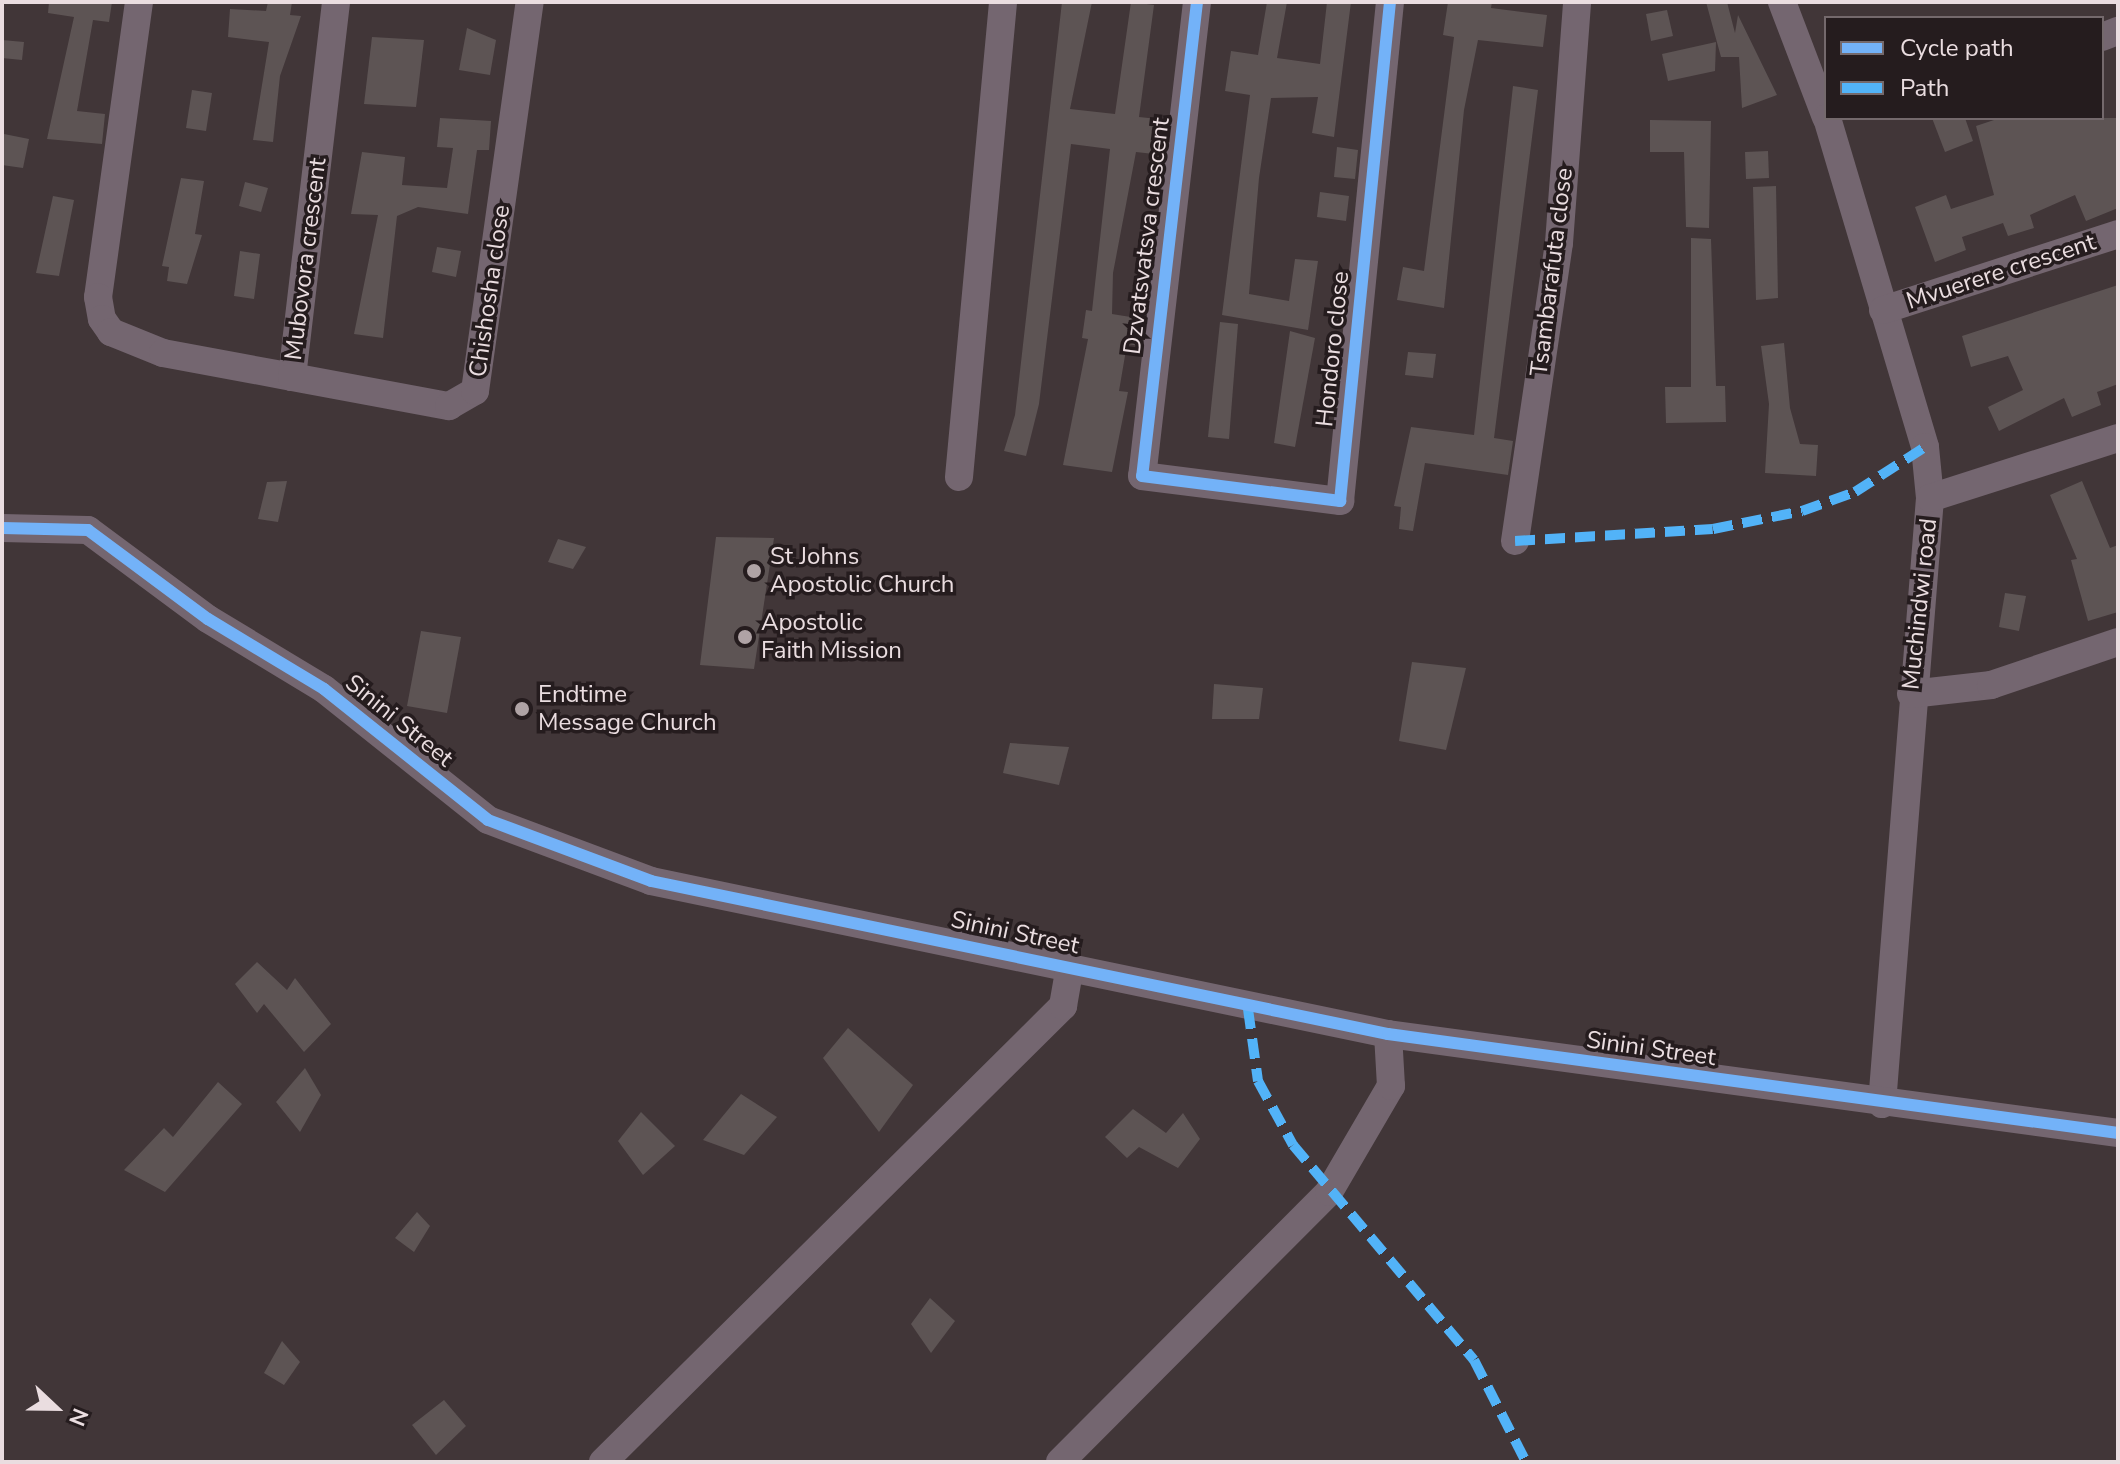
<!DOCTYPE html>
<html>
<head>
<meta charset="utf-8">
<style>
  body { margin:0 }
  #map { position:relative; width:2120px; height:1464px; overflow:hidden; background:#413638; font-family:"Nunito Sans",sans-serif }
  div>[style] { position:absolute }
  .building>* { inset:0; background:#5d5454 }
  .minor>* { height:28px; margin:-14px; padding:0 14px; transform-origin:14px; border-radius:14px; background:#746670 }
  .quiet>* { height:10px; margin-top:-5px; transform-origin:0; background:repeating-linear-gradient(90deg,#52b3f8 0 20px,transparent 0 30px) }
  .cycleway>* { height:12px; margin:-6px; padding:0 6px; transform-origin:6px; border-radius:6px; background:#73b2f8 }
  .dots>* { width:22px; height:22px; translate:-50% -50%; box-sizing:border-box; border:4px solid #251c1e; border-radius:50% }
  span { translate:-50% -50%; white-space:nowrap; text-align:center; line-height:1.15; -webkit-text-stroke:7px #251c1e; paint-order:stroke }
  .street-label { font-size:24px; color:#eadde0 }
  .poi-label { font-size:24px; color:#eadde0 }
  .left { translate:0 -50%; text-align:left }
  .frame { position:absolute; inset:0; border:4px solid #eadde0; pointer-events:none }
  .legend { position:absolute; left:1824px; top:16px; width:280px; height:104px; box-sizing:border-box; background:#251c1e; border:2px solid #74696c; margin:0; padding:10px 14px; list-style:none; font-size:24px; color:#eadde0 }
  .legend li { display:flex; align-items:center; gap:16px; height:40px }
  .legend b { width:40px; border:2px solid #74696c }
  .north { position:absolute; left:16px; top:1368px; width:80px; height:80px; -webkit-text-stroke:6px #251c1e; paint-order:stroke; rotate:112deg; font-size:22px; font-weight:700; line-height:32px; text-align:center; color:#eadde0 }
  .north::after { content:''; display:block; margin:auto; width:28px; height:36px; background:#eadde0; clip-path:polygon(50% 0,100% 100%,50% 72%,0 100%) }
</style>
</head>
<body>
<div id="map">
  <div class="building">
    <i style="clip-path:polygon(49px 2px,112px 2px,109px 22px,93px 20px,77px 111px,105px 114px,102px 144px,47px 139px,74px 17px,48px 13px)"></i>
    <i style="clip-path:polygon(268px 2px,292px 2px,290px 15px,301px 16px,280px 76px,273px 142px,253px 140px,269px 42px,228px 37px,230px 9px,266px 11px)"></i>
    <i style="clip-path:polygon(1062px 2px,1092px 2px,1070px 109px,1115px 114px,1131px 2px,1154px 5px,1139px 117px,1158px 119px,1154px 154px,1136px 152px,1113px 273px,1112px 314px,1143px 319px,1140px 346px,1127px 344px,1119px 391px,1128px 392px,1112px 472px,1063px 465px,1088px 339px,1082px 338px,1086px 310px,1092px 311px,1110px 149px,1071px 144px,1039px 404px,1026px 456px,1004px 451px,1015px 415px)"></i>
    <i style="clip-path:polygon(1267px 2px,1287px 2px,1277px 58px,1320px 64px,1327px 2px,1351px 2px,1334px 137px,1312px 133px,1318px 97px,1271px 98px,1259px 178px,1249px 294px,1289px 301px,1295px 259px,1318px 261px,1308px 330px,1222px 315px,1250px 95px,1225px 91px,1231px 51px,1258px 55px)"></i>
    <i style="clip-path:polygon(1448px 2px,1492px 2px,1491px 8px,1547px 15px,1543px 47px,1478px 40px,1464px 110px,1444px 308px,1397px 300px,1403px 267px,1424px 271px,1454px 37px,1443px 35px)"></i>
    <i style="clip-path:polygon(1706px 2px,1727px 2px,1735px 33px,1738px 15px,1777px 95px,1742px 108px,1739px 57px,1721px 57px)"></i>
    <i style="clip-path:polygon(1667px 10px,1673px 36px,1651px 41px,1646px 14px)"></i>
    <i style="clip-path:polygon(467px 28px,496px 40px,490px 75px,459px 70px)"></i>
    <i style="clip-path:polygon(372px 37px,424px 40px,416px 107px,364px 104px)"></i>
    <i style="clip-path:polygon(2px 40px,24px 42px,22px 60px,2px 58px)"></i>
    <i style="clip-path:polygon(1716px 42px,1715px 71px,1668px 81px,1662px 54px)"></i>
    <i style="clip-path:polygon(1513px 86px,1538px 90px,1494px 438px,1513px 441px,1508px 475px,1425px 463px,1413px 531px,1399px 529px,1401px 507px,1394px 506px,1411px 427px,1474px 435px)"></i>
    <i style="clip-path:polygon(192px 90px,212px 93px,206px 131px,186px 128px)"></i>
    <i style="clip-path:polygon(440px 118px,491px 121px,489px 150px,477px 150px,468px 214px,418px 207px,397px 216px,383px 338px,354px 334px,378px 215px,351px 214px,362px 152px,405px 157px,402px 185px,447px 188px,453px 148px,437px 147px)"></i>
    <i style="clip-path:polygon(1932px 118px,1965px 118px,1973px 141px,1945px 152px)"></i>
    <i style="clip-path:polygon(2000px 118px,2118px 118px,2118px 208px,2086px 221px,2075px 195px,2030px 215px,2034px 228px,2008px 236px,2003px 223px,1962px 237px,1966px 250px,1935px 262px,1915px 207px,1946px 195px,1951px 209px,1994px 195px,1976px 126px)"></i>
    <i style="clip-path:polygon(1650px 120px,1711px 121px,1709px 228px,1686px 227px,1684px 152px,1650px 152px)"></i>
    <i style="clip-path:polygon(4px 134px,29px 139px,23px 168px,2px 165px)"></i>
    <i style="clip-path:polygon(1337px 147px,1358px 150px,1355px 179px,1334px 177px)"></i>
    <i style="clip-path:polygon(1768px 151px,1769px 178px,1746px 179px,1745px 152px)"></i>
    <i style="clip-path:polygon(181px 178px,204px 181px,195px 234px,202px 235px,187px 284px,167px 281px,169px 267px,162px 266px)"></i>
    <i style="clip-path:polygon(245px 182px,268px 188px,261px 212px,239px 206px)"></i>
    <i style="clip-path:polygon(1776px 186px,1778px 298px,1756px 300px,1753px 187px)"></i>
    <i style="clip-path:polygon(1320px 192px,1349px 196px,1346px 221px,1317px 217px)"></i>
    <i style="clip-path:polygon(53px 196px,74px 200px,59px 276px,36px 273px)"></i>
    <i style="clip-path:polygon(1691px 238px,1711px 239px,1716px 386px,1725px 386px,1726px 422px,1666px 423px,1665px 387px,1691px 387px)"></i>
    <i style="clip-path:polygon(437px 247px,461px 251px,456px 277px,432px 272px)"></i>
    <i style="clip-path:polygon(240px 251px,260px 254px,254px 299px,234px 296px)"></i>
    <i style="clip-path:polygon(2118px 285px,2118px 384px,2097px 392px,2101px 405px,2072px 417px,2064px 398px,1999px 431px,1988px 407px,2023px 390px,2008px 356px,1971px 367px,1962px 336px)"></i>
    <i style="clip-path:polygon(1220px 322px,1238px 324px,1229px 439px,1208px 437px)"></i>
    <i style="clip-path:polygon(1290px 331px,1315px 338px,1295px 447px,1274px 443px)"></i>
    <i style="clip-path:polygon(1784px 343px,1790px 408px,1800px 444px,1818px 445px,1816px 476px,1765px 473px,1769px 404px,1761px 346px)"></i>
    <i style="clip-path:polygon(1408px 352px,1436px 354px,1433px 378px,1405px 375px)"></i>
    <i style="clip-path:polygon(287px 481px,278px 522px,258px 519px,267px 482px)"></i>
    <i style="clip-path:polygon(2082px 481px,2110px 548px,2118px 545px,2118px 612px,2088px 621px,2071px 560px,2077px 559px,2050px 495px)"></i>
    <i style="clip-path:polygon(716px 537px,774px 538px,754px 669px,700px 665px)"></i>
    <i style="clip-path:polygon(558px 539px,586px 547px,573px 569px,548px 562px)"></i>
    <i style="clip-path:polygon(2005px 593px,2026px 596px,2019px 631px,1999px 627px)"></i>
    <i style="clip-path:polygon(421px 631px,461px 637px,447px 713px,407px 706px)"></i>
    <i style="clip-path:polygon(1412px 662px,1466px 668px,1446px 750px,1399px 741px)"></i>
    <i style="clip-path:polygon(1214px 684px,1263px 688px,1259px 719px,1212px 719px)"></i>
    <i style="clip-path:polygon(1010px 743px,1069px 747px,1059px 785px,1003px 773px)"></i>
    <i style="clip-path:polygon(257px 962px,287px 990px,295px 978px,331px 1024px,304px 1052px,264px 1004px,257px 1013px,235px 984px)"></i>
    <i style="clip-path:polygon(848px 1028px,913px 1085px,879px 1132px,823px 1058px)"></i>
    <i style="clip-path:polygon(305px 1068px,321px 1095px,300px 1132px,276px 1102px)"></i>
    <i style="clip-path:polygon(218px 1082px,242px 1104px,165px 1192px,124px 1170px,164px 1128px,173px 1137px)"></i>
    <i style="clip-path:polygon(741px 1094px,777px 1117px,744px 1155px,703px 1140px)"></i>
    <i style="clip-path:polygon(1133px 1109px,1166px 1133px,1183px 1113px,1200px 1139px,1178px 1168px,1139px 1147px,1127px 1158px,1105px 1137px)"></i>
    <i style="clip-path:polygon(641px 1112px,675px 1146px,643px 1175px,618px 1141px)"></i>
    <i style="clip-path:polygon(417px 1212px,430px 1226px,414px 1252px,395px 1238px)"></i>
    <i style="clip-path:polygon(930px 1298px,955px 1321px,931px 1353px,911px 1324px)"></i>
    <i style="clip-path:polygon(282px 1341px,300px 1362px,284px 1385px,264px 1373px)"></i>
    <i style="clip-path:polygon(444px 1400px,466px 1426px,436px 1455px,412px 1425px)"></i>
  </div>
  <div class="minor">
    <i style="left:139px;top:2px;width:298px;rotate:97.9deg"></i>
    <i style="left:98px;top:297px;width:22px;rotate:80deg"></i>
    <i style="left:102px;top:319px;width:16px;rotate:55deg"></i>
    <i style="left:111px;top:332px;width:56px;rotate:22deg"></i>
    <i style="left:163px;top:353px;width:131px;rotate:10.5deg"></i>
    <i style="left:292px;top:377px;width:378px;rotate:-83.3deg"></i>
    <i style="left:1197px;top:2px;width:477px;rotate:96.6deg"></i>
    <i style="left:1142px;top:476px;width:200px;rotate:7.2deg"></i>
    <i style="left:1340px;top:501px;width:501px;rotate:-84.28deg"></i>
    <i style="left:1782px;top:2px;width:123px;rotate:69.1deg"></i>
    <i style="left:2102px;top:37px;width:17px;rotate:-21deg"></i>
    <i style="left:1827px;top:118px;width:343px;rotate:73.4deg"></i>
    <i style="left:1925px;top:447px;width:51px;rotate:84.4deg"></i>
    <i style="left:1930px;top:498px;width:608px;rotate:94.53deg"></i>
    <i style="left:1883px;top:310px;width:247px;rotate:-17.9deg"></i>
    <i style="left:292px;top:377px;width:160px;rotate:10.5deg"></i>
    <i style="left:449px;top:406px;width:30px;rotate:-30deg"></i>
    <i style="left:475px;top:391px;width:393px;rotate:-82deg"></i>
    <i style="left:959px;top:477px;width:477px;rotate:-84.7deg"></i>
    <i style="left:1930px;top:498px;width:197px;rotate:-17.7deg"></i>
    <i style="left:2px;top:528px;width:86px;rotate:1.3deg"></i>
    <i style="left:88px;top:530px;width:149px;rotate:36.6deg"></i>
    <i style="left:208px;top:619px;width:135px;rotate:31.1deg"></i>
    <i style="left:324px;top:689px;width:210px;rotate:38.6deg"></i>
    <i style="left:488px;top:820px;width:174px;rotate:20.5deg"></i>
    <i style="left:651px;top:881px;width:753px;rotate:11.73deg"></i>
    <i style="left:1388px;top:1034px;width:737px;rotate:7.72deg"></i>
    <i style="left:1515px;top:541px;width:301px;rotate:-81.6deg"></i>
    <i style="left:1559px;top:243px;width:242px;rotate:-85.7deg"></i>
    <i style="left:1911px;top:694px;width:81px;rotate:-6.4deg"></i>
    <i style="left:1991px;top:685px;width:134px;rotate:-18.7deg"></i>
    <i style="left:603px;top:1462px;width:648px;rotate:-44.75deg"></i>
    <i style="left:1063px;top:1006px;width:41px;rotate:-80.1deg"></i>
    <i style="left:1060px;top:1462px;width:381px;rotate:-45.1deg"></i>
    <i style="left:1329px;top:1192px;width:123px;rotate:-59.7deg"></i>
    <i style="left:1391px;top:1086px;width:52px;rotate:-93.3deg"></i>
  </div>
  <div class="quiet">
    <i style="left:1515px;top:541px;width:198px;rotate:-3.5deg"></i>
    <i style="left:1713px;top:529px;width:91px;rotate:-11.4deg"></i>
    <i style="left:1802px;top:511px;width:56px;rotate:-19.7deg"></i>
    <i style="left:1855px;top:492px;width:83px;rotate:-32.7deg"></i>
    <i style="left:1248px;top:1009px;width:73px;rotate:82.1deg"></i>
    <i style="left:1258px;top:1081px;width:73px;rotate:61.3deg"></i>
    <i style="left:1293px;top:1145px;width:281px;rotate:49.9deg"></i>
    <i style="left:1474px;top:1360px;width:114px;rotate:63deg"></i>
  </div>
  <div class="cycleway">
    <i style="left:1197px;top:2px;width:477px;rotate:96.6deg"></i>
    <i style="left:1142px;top:476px;width:200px;rotate:7.2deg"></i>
    <i style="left:1340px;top:501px;width:501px;rotate:-84.28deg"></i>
    <i style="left:2px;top:528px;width:86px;rotate:1.3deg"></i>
    <i style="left:88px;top:530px;width:149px;rotate:36.6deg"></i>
    <i style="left:208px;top:619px;width:135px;rotate:31.1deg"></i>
    <i style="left:324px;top:689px;width:210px;rotate:38.6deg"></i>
    <i style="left:488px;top:820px;width:174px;rotate:20.5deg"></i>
    <i style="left:651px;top:881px;width:753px;rotate:11.73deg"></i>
    <i style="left:1388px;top:1034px;width:737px;rotate:7.72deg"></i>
  </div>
  <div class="dots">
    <i style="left:754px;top:571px;background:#afa3a5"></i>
    <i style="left:745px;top:637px;background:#afa3a5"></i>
    <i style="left:522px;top:709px;background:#afa3a5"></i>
  </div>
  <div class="street-label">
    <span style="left:1147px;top:236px;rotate:-83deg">Dzvatsvatsva crescent</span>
    <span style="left:306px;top:259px;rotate:-83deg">Mubovora crescent</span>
    <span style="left:1552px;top:272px;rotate:-83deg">Tsambarafuta close</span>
    <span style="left:2001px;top:272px;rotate:-18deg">Mvuerere crescent</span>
    <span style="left:490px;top:291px;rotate:-82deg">Chishosha close</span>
    <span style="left:1333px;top:349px;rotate:-84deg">Hondoro close</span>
    <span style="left:1920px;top:604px;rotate:-84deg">Muchindwi road</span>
    <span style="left:399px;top:721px;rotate:39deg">Sinini Street</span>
    <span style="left:1015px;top:933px;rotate:12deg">Sinini Street</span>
    <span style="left:1651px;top:1049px;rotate:8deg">Sinini Street</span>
  </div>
  <div class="poi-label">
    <span class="left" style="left:770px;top:571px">St Johns<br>Apostolic Church</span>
    <span class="left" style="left:761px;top:637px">Apostolic<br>Faith Mission</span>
    <span class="left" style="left:538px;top:709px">Endtime<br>Message Church</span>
  </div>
  <div class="frame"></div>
  <ul class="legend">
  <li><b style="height:10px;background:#73b2f8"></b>Cycle path</li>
  <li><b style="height:10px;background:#52b3f8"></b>Path</li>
  </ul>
  <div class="north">N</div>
</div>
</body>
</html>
